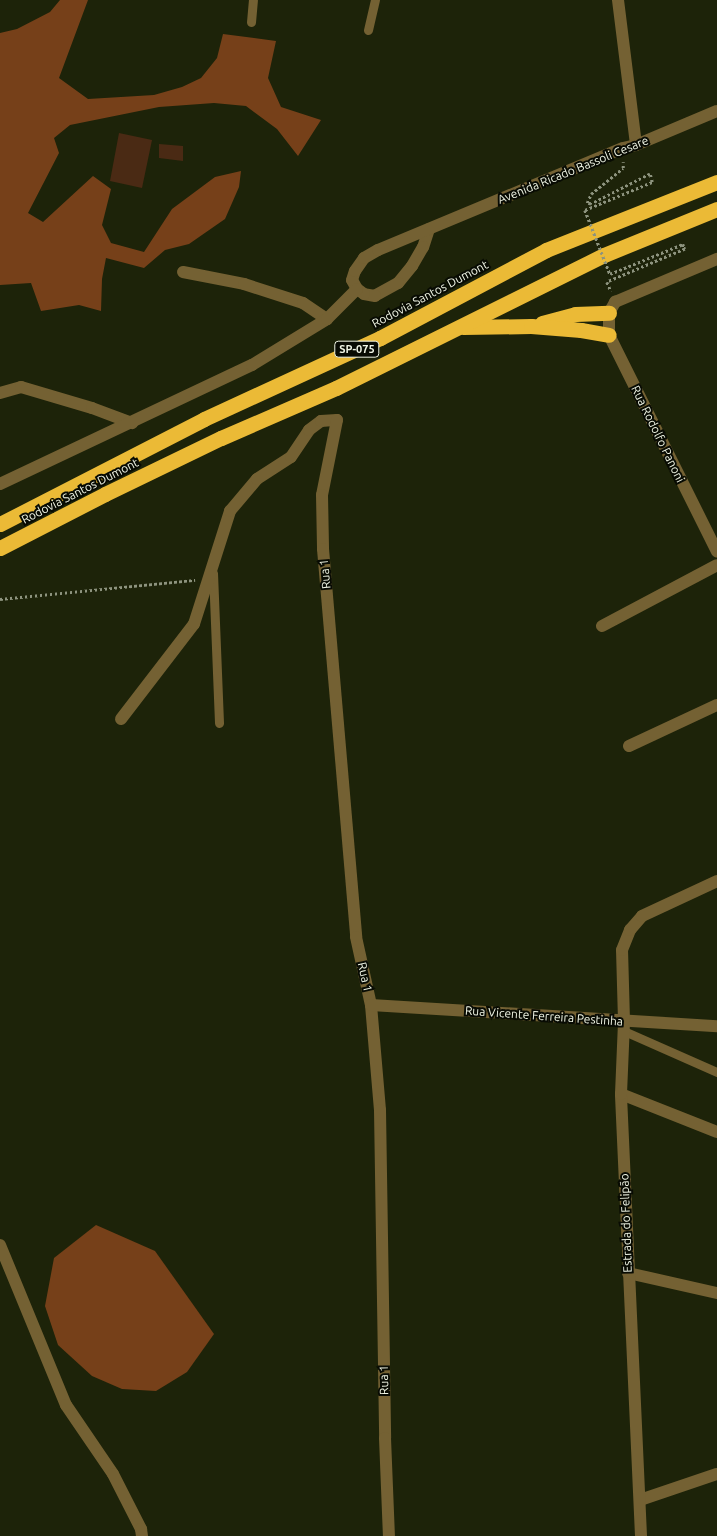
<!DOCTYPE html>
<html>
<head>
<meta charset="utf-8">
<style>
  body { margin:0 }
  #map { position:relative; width:717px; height:1536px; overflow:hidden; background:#1d2309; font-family:Ubuntu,sans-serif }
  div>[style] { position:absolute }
  .green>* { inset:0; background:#4a2a14 }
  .forest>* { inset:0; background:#764019 }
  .path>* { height:2.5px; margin-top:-1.25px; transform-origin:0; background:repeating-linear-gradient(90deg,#8d937e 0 2.5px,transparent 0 5px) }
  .service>* { height:9px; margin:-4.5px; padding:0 4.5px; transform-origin:4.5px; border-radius:4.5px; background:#746133 }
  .minor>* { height:12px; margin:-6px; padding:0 6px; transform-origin:6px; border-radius:6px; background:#746133 }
  .tertiary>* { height:12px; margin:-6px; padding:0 6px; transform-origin:6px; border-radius:6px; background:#746133 }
  .motorway>* { height:15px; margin:-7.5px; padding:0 7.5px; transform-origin:7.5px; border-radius:7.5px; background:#ebba36 }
  .path-bridge>* { height:2.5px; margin-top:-1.25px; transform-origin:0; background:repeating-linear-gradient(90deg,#8d937e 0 2.5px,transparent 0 5px) }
  span { translate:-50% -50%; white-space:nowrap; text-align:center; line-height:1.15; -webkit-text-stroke:4px #080b03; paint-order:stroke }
  .shield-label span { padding:1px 4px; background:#080b03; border:1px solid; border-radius:4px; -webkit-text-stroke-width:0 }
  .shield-label { font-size:11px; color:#f0f5e5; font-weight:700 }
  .street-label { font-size:12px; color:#f0f5e5 }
</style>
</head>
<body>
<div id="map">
  <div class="green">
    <i style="clip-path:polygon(119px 133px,152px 140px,142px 188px,110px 181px)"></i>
    <i style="clip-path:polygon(159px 144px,183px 146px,183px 161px,159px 158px)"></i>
  </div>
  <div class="forest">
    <i style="clip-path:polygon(60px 0,88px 0,59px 78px,88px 99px,154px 95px,182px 87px,201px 78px,217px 58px,223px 34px,276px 41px,268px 78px,281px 107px,321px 120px,298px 156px,277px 129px,246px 106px,214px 103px,159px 107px,70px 125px,54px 138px,59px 153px,28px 213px,43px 222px,93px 176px,111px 189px,102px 225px,111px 243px,144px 252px,172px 209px,215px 177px,241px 171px,239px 187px,225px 219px,189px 244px,165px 250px,144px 268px,106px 258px,102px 279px,101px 311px,79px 305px,41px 311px,31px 283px,0 285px,0 33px,17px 29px,50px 12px)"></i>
    <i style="clip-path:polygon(96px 1225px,155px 1251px,214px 1334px,187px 1372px,156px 1391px,122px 1389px,92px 1376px,58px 1345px,45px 1306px,54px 1258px)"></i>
  </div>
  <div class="path">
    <i style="left:585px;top:210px;width:73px;rotate:-22.7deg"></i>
    <i style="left:652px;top:182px;width:8px;rotate:-104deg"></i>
    <i style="left:650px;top:174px;width:66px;rotate:153deg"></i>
    <i style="left:591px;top:204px;width:4px;rotate:-166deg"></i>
    <i style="left:587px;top:203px;width:10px;rotate:-66deg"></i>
    <i style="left:591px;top:194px;width:41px;rotate:-39.1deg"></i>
    <i style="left:623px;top:168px;width:6px;rotate:-90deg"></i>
    <i style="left:610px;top:274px;width:79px;rotate:-22.3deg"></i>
    <i style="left:683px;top:244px;width:3px;rotate:72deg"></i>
    <i style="left:684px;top:247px;width:2px;rotate:63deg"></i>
    <i style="left:685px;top:249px;width:85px;rotate:157.1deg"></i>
    <i style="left:607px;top:282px;width:10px;rotate:66deg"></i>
    <i style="left:0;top:599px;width:196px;rotate:-5.6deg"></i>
  </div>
  <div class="service">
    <i style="left:251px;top:22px;width:22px;rotate:-85deg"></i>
    <i style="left:368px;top:30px;width:31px;rotate:-77deg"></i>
    <i style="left:213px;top:573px;width:150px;rotate:87.7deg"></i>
    <i style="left:624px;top:1031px;width:102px;rotate:23.8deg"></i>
  </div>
  <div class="minor">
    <i style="left:618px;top:0;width:146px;rotate:82.9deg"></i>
    <i style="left:429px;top:229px;width:19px;rotate:108deg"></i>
    <i style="left:423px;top:247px;width:22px;rotate:120deg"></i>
    <i style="left:412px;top:266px;width:22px;rotate:129deg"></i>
    <i style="left:398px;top:283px;width:26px;rotate:151deg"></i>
    <i style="left:375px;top:296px;width:11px;rotate:-170deg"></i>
    <i style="left:364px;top:294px;width:9px;rotate:-144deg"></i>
    <i style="left:357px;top:289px;width:10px;rotate:-119deg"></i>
    <i style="left:352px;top:280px;width:9px;rotate:-72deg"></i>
    <i style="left:355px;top:271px;width:16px;rotate:-55deg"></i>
    <i style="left:364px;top:258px;width:16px;rotate:-30deg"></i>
    <i style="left:378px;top:250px;width:265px;rotate:-22.6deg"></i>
    <i style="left:623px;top:148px;width:13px;rotate:-13deg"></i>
    <i style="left:636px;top:145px;width:88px;rotate:-22.8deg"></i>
    <i style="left:183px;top:272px;width:62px;rotate:11.1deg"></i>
    <i style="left:244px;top:284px;width:62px;rotate:17.9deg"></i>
    <i style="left:303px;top:303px;width:29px;rotate:34deg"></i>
    <i style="left:609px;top:313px;width:22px;rotate:90deg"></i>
    <i style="left:609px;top:335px;width:242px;rotate:63.5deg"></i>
    <i style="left:0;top:393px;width:22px;rotate:-16deg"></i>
    <i style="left:21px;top:387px;width:74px;rotate:16.5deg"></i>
    <i style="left:92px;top:408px;width:43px;rotate:20.6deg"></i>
    <i style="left:0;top:484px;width:279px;rotate:-25.3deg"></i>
    <i style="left:252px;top:365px;width:88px;rotate:-31.5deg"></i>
    <i style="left:327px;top:319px;width:42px;rotate:-45deg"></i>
    <i style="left:602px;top:626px;width:130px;rotate:-27.9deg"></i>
    <i style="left:121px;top:719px;width:120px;rotate:-52.5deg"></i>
    <i style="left:194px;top:624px;width:119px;rotate:-72.3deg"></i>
    <i style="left:230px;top:511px;width:42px;rotate:-49.8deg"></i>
    <i style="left:257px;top:479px;width:40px;rotate:-32.9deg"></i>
    <i style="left:291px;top:457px;width:32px;rotate:-56deg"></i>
    <i style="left:309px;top:430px;width:15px;rotate:-37deg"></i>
    <i style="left:321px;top:421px;width:16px;rotate:-4deg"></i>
    <i style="left:337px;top:420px;width:76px;rotate:101.3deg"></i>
    <i style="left:322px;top:495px;width:54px;rotate:88.9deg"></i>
    <i style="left:323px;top:549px;width:389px;rotate:85.1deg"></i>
    <i style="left:356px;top:937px;width:70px;rotate:77.6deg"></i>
    <i style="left:371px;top:1005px;width:105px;rotate:85.1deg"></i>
    <i style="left:380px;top:1110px;width:328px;rotate:89.1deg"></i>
    <i style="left:385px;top:1438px;width:98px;rotate:87.7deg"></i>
    <i style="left:629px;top:746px;width:97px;rotate:-25deg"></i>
    <i style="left:371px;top:1005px;width:347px;rotate:3.5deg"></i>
    <i style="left:621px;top:1094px;width:103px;rotate:21.6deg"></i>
    <i style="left:0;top:1245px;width:173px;rotate:67.6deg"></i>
    <i style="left:66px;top:1405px;width:83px;rotate:55.7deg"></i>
    <i style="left:113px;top:1474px;width:62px;rotate:63deg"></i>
    <i style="left:141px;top:1529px;width:7px;rotate:82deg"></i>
    <i style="left:628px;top:1273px;width:91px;rotate:12.7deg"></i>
    <i style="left:640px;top:1500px;width:81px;rotate:-18.7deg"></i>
    <i style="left:641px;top:1536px;width:442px;rotate:-92.6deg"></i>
    <i style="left:621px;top:1094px;width:73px;rotate:-87.6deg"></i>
    <i style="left:624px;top:1021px;width:71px;rotate:-91.6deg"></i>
    <i style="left:622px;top:950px;width:22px;rotate:-68deg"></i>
    <i style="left:630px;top:930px;width:18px;rotate:-49deg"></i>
    <i style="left:642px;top:916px;width:83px;rotate:-25deg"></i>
  </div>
  <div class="tertiary">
    <i style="left:609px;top:313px;width:13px;rotate:-61deg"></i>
    <i style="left:615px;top:302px;width:111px;rotate:-22.9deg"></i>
  </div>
  <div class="motorway">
    <i style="left:542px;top:323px;width:34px;rotate:-15deg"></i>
    <i style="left:575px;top:314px;width:34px;rotate:-2deg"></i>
    <i style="left:463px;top:327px;width:68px;rotate:-0.8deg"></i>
    <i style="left:531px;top:326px;width:50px;rotate:4.6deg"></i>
    <i style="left:581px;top:330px;width:28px;rotate:10deg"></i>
    <i style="left:0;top:524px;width:229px;rotate:-27.2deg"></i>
    <i style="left:204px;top:419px;width:194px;rotate:-24.7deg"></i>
    <i style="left:380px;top:338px;width:188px;rotate:-27.9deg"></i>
    <i style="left:546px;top:250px;width:184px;rotate:-21.7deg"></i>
    <i style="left:0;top:548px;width:118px;rotate:-27.2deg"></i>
    <i style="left:105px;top:494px;width:129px;rotate:-25.8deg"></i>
    <i style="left:221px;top:438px;width:125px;rotate:-23.5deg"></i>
    <i style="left:336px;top:388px;width:299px;rotate:-26.4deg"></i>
    <i style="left:604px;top:255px;width:122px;rotate:-22.2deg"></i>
  </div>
  <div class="path-bridge">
    <i style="left:585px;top:210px;width:69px;rotate:68.7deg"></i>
  </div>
  <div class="shield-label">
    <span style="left:357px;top:349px">SP-075</span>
  </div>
  <div class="street-label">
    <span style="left:573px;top:170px;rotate:-22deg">Avenida Ricado Bassoli Cesare</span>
    <span style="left:430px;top:294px;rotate:-28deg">Rodovia Santos Dumont</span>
    <span style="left:658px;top:434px;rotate:64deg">Rua Rodolfo Panoni</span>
    <span style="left:80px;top:491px;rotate:-27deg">Rodovia Santos Dumont</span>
    <span style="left:325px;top:574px;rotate:-95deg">Rua 1</span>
    <span style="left:365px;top:977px;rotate:77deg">Rua 1</span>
    <span style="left:544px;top:1016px;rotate:4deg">Rua Vicente Ferreira Pestinha</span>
    <span style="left:626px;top:1223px;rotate:-92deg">Estrada do Felipão</span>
    <span style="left:384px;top:1380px;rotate:-91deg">Rua 1</span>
  </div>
</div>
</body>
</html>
